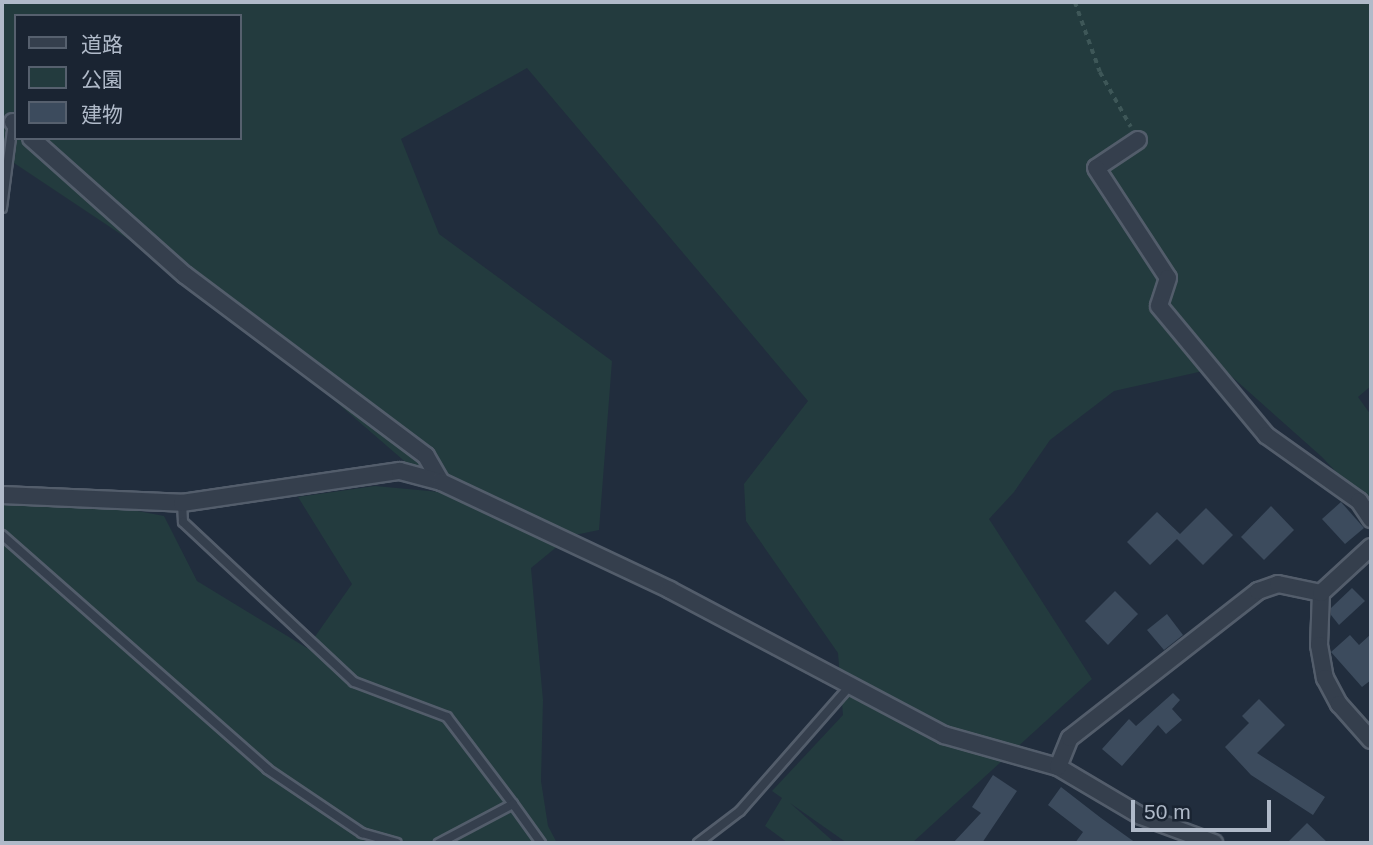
<!DOCTYPE html>
<html>
<head>
<meta charset="utf-8">
<style>
  body { margin:0 }
  #map { position:relative; width:1373px; height:845px; overflow:hidden; background:#212d3d; font-family:Arial,"Noto Sans JP",sans-serif }
  div>[style] { position:absolute }
  .green>* { inset:0; background:#233b3e }
  .building>* { inset:0; background:#3c4b5d }
  .path>* { height:3.5px; margin-top:-1.75px; transform-origin:0; background:repeating-linear-gradient(90deg,#3e5758 0 5px,transparent 0 10px) }
  .roads { filter:drop-shadow(2px 0 #535d6b) drop-shadow(-2px 0 #535d6b) drop-shadow(0 2px #535d6b) drop-shadow(0 -2px #535d6b) }
  .service>* { height:8px; margin:-4px; padding:0 4px; transform-origin:4px; border-radius:4px; background:#353f4d }
  .minor>* { height:16px; margin:-8px; padding:0 8px; transform-origin:8px; border-radius:8px; background:#353f4d }
  span { translate:-50% -50%; white-space:nowrap; text-align:center; line-height:1.15; -webkit-text-stroke:7px #1a2432; paint-order:stroke }
  .frame { position:absolute; inset:0; border:4px solid #b0bac9; pointer-events:none }
  .legend { position:absolute; left:14px; top:14px; width:228px; height:126px; box-sizing:border-box; background:#1a2432; border:2px solid #56606e; margin:0; padding:9px 12px; list-style:none; font-size:21px; color:#b0bac9 }
  .legend li { display:flex; align-items:center; gap:14px; height:35px }
  .legend b { width:35px; border:2px solid #56606e }
  .scale { position:absolute; left:1131px; top:800px; width:140px; height:32px; box-sizing:border-box; border:4px solid #b0bac9; border-top:0; padding-left:9px; font-size:21px; line-height:24px; white-space:nowrap; color:#b0bac9; -webkit-text-stroke:5px #1a2432; paint-order:stroke }
</style>
</head>
<body>
<div id="map">
  <div class="green">
    <i style="clip-path:polygon(evenodd,2px 2px,1371px 2px,1371px 386px,1358px 397px,1371px 415px,1371px 509px,1322px 457px,1221px 367px,1114px 391px,1050px 440px,1014px 492px,989px 519px,1092px 679px,912px 843px,847px 843px,790px 803px,835px 843px,788px 843px,765px 826px,782px 798px,772px 791px,843px 715px,838px 653px,746px 521px,744px 484px,808px 401px,527px 68px,401px 139px,439px 234px,612px 361px,599px 530px,570px 536px,531px 568px,543px 700px,541px 781px,548px 826px,557px 843px,2px 843px,2px 485px,164px 516px,197px 581px,307px 648px,352px 584px,298px 497px,375px 486px,440px 492px,215px 297px,2px 155px,2px 2px,16px 16px,240px 16px,240px 138px,16px 138px,16px 16px)"></i>
  </div>
  <div class="building">
    <i style="clip-path:polygon(1341px 502px,1364px 528px,1345px 544px,1322px 519px)"></i>
    <i style="clip-path:polygon(1271px 506px,1294px 530px,1264px 560px,1241px 537px)"></i>
    <i style="clip-path:polygon(1206px 508px,1233px 535px,1203px 565px,1177px 539px,1150px 565px,1127px 542px,1157px 512px,1180px 534px)"></i>
    <i style="clip-path:polygon(1352px 588px,1365px 601px,1339px 625px,1331px 615px,1331px 608px)"></i>
    <i style="clip-path:polygon(1115px 591px,1138px 614px,1108px 645px,1085px 621px)"></i>
    <i style="clip-path:polygon(1167px 614px,1183px 635px,1164px 650px,1147px 630px)"></i>
    <i style="clip-path:polygon(1371px 634px,1371px 680px,1362px 687px,1331px 652px,1350px 635px,1359px 645px)"></i>
    <i style="clip-path:polygon(1173px 693px,1180px 700px,1172px 709px,1182px 720px,1166px 734px,1158px 725px,1122px 766px,1102px 749px,1129px 719px,1136px 726px)"></i>
    <i style="clip-path:polygon(1259px 699px,1285px 725px,1257px 753px,1325px 797px,1313px 815px,1251px 775px,1225px 747px,1249px 723px,1242px 716px)"></i>
    <i style="clip-path:polygon(993px 775px,1017px 791px,982px 843px,953px 843px,981px 813px,972px 807px)"></i>
    <i style="clip-path:polygon(1061px 787px,1101px 818px,1136px 843px,1075px 843px,1083px 832px,1048px 805px)"></i>
    <i style="clip-path:polygon(1307px 823px,1328px 843px,1287px 843px)"></i>
  </div>
  <div class="path">
    <i style="left:1075px;top:2px;width:74px;rotate:70.3deg"></i>
    <i style="left:1100px;top:72px;width:63px;rotate:60.6deg"></i>
  </div>
  <div class="roads">
    <div class="service">
      <i style="left:2px;top:208px;width:87px;rotate:-82.7deg"></i>
      <i style="left:182px;top:503px;width:19px;rotate:87deg"></i>
      <i style="left:183px;top:522px;width:234px;rotate:43.1deg"></i>
      <i style="left:354px;top:682px;width:99px;rotate:20.6deg"></i>
      <i style="left:447px;top:717px;width:109px;rotate:52.8deg"></i>
      <i style="left:513px;top:804px;width:84px;rotate:152.2deg"></i>
      <i style="left:2px;top:535px;width:354px;rotate:41.4deg"></i>
      <i style="left:267px;top:769px;width:115px;rotate:34deg"></i>
      <i style="left:362px;top:833px;width:36px;rotate:16deg"></i>
      <i style="left:513px;top:804px;width:48px;rotate:54.3deg"></i>
      <i style="left:698px;top:843px;width:53px;rotate:-37.3deg"></i>
      <i style="left:740px;top:811px;width:164px;rotate:-48.7deg"></i>
    </div>
    <div class="minor">
      <i style="left:13px;top:122px;width:4px;rotate:45deg"></i>
      <i style="left:31px;top:138px;width:206px;rotate:41.7deg"></i>
      <i style="left:185px;top:275px;width:301px;rotate:36.9deg"></i>
      <i style="left:426px;top:456px;width:30px;rotate:60deg"></i>
      <i style="left:1138px;top:140px;width:50px;rotate:146.3deg"></i>
      <i style="left:1096px;top:168px;width:131px;rotate:56.8deg"></i>
      <i style="left:1168px;top:278px;width:29px;rotate:108deg"></i>
      <i style="left:1159px;top:306px;width:168px;rotate:50.3deg"></i>
      <i style="left:1266px;top:435px;width:114px;rotate:35.4deg"></i>
      <i style="left:1359px;top:501px;width:22px;rotate:56deg"></i>
      <i style="left:2px;top:495px;width:180px;rotate:2.5deg"></i>
      <i style="left:182px;top:503px;width:220px;rotate:-8.4deg"></i>
      <i style="left:400px;top:471px;width:42px;rotate:15deg"></i>
      <i style="left:441px;top:482px;width:253px;rotate:25.2deg"></i>
      <i style="left:670px;top:590px;width:310px;rotate:27.9deg"></i>
      <i style="left:944px;top:735px;width:118px;rotate:15.7deg"></i>
      <i style="left:1058px;top:767px;width:96px;rotate:30.6deg"></i>
      <i style="left:1141px;top:816px;width:78px;rotate:20.3deg"></i>
      <i style="left:1321px;top:593px;width:52px;rotate:92.2deg"></i>
      <i style="left:1319px;top:645px;width:34px;rotate:80deg"></i>
      <i style="left:1325px;top:678px;width:30px;rotate:62deg"></i>
      <i style="left:1339px;top:704px;width:48px;rotate:48.4deg"></i>
      <i style="left:1058px;top:767px;width:31px;rotate:-68deg"></i>
      <i style="left:1070px;top:738px;width:239px;rotate:-38deg"></i>
      <i style="left:1258px;top:591px;width:21px;rotate:-19deg"></i>
      <i style="left:1278px;top:584px;width:44px;rotate:11.8deg"></i>
      <i style="left:1321px;top:593px;width:68px;rotate:-42.6deg"></i>
    </div>
  </div>
  <div class="frame"></div>
  <ul class="legend">
  <li><b style="height:9px;background:#353f4d"></b>道路</li>
  <li><b style="height:19px;background:#233b3e"></b>公園</li>
  <li><b style="height:19px;background:#3c4b5d"></b>建物</li>
  </ul>
  <div class="scale">50 m</div>
</div>
</body>
</html>
